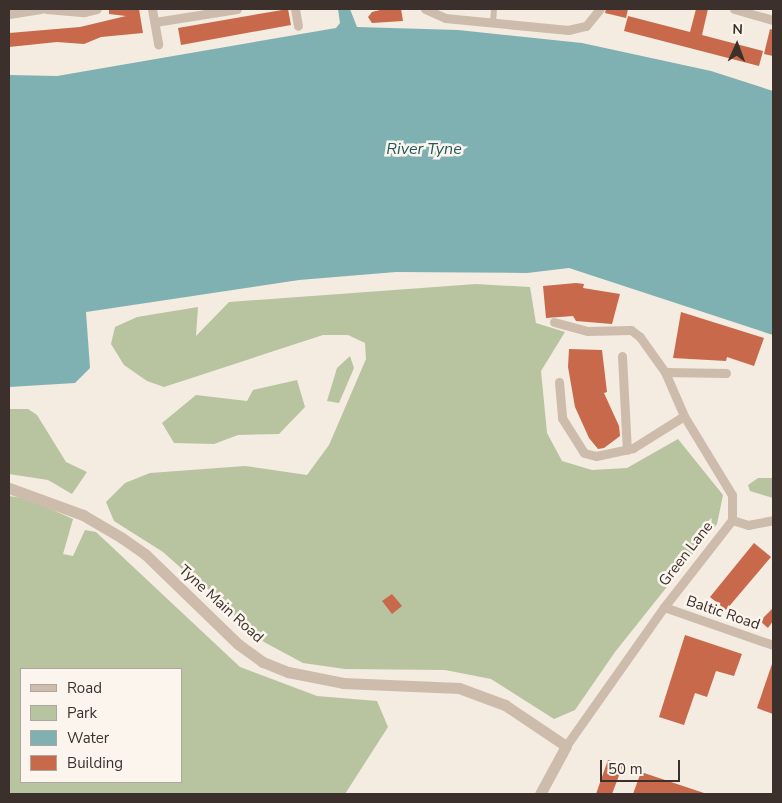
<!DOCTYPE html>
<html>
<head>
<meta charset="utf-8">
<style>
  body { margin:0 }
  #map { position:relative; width:782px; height:803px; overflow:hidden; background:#f4ebe1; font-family:"Nunito Sans",sans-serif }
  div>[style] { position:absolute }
  .green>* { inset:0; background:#b8c4a0 }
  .water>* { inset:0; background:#7fb0b2 }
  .building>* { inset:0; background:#c8694b }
  .pedestrian>* { height:6px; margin:-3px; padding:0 3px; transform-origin:3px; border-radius:3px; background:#cdbbac }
  .minor>* { height:9px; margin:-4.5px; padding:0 4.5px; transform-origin:4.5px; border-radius:4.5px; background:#cdbbac }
  .tertiary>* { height:11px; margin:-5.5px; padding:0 5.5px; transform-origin:5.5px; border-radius:5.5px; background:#cdbbac }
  span { translate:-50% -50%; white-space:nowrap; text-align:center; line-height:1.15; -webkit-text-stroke:5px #fbf5ee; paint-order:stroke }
  .street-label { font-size:15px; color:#3b302b }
  .water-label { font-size:16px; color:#1f5a5e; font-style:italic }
  .frame { position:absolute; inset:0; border:10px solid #3b302b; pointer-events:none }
  .legend { position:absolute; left:20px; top:668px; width:162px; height:115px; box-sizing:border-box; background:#fbf5ee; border:1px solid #aea6a0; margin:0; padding:6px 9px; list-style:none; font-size:15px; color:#3b302b }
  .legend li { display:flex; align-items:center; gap:10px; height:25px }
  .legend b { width:25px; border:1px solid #aea6a0 }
  .north { position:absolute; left:712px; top:20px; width:50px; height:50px; -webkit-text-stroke:4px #fbf5ee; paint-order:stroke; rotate:2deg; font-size:14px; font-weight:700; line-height:20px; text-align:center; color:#3b302b }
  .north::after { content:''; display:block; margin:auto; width:18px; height:22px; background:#3b302b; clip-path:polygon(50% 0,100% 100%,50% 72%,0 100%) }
  .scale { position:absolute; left:600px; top:760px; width:80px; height:22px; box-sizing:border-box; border:2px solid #3b302b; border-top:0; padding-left:6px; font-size:15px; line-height:18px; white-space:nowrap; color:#3b302b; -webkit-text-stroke:4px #fbf5ee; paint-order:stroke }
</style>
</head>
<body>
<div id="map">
  <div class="green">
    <i style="clip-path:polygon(476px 284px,530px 287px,536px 323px,565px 332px,541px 371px,547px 433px,562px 461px,592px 470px,627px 468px,678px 439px,723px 495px,717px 524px,615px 652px,575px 710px,554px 719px,491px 679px,445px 670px,345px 669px,303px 663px,264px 642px,163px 552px,114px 521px,106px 502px,125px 483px,150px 473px,245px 466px,307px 475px,329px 445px,366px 359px,365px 343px,348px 335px,323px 335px,164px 387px,147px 381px,124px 365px,111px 344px,115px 327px,137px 317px,198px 307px,196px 336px,229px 302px)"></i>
    <i style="clip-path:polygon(350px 356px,354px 368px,339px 403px,327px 401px,337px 368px)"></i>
    <i style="clip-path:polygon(297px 380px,305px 407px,279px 434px,238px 435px,214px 444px,174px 443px,162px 423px,196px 395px,247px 401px,253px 390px)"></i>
    <i style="clip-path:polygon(9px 409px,28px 409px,37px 415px,66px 462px,87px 472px,72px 494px,48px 480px,9px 474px)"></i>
    <i style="clip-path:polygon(758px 478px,773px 478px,773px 498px,750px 491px,748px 485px)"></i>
    <i style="clip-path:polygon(evenodd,9px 496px,28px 499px,73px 519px,63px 554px,73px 556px,85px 530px,96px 532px,240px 667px,317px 696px,377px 701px,388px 727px,345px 794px,9px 794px,9px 496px,21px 669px,181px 669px,181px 782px,21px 782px,21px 669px)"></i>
  </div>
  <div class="water">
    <i style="clip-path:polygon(338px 9px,350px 9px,357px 27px,458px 30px,582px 43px,711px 71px,773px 91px,773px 335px,569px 268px,527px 273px,396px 272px,299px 280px,86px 312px,90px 368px,75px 383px,9px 387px,9px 75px,57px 76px,336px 28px,340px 23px)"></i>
  </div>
  <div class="building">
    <i style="clip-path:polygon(109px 9px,139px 9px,143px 33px,101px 37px,84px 44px,57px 42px,9px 47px,9px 33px,80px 27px,126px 16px,109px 14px)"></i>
    <i style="clip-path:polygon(288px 9px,291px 25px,181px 45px,178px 28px)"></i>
    <i style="clip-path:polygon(384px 9px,401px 9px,403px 21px,372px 23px,368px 17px,372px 12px)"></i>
    <i style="clip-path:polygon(606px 9px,628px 9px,626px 18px,605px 13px)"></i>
    <i style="clip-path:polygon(696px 9px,708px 9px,702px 35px,763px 51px,759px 66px,624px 31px,628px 16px,690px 32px)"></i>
    <i style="clip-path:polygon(770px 29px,773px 30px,773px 56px,764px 54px)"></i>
    <i style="clip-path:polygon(576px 283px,584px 284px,583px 288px,620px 294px,612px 324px,576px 321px,573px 316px,546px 318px,543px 286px)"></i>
    <i style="clip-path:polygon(681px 312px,764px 338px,754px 366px,727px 357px,726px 361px,673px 358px)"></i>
    <i style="clip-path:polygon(569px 349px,602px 350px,607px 392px,604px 393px,619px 426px,620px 436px,604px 448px,598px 449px,589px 438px,575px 407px,568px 367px)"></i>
    <i style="clip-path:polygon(754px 543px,771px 557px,726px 610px,710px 597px)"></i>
    <i style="clip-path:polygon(392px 594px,402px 606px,392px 614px,382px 601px)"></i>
    <i style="clip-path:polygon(773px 608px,773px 621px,768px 628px,760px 621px)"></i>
    <i style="clip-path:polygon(685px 635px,742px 654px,734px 676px,716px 671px,707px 697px,695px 693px,684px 725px,659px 717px)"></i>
    <i style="clip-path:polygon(772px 664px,773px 664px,773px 714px,757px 708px)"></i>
    <i style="clip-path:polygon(608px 760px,623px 765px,612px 794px,596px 794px)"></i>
    <i style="clip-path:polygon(641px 772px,704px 793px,703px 794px,633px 794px)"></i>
  </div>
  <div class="pedestrian">
    <i style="left:493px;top:23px;width:14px;rotate:-86deg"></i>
  </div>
  <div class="minor">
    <i style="left:46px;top:9px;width:38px;rotate:5deg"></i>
    <i style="left:84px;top:12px;width:13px;rotate:-13deg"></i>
    <i style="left:152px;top:9px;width:36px;rotate:80deg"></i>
    <i style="left:295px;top:9px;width:17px;rotate:80deg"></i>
    <i style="left:425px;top:9px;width:22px;rotate:24deg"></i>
    <i style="left:445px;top:18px;width:124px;rotate:5.6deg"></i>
    <i style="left:568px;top:30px;width:18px;rotate:-13deg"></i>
    <i style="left:586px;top:26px;width:22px;rotate:-51deg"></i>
    <i style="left:734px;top:9px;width:41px;rotate:15.8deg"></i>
    <i style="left:9px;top:14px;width:32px;rotate:-9deg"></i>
    <i style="left:155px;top:22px;width:83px;rotate:-9deg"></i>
    <i style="left:554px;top:322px;width:35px;rotate:15deg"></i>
    <i style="left:588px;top:331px;width:43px;rotate:-1.3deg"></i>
    <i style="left:631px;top:330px;width:11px;rotate:38deg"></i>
    <i style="left:640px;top:337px;width:43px;rotate:54.5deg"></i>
    <i style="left:665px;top:372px;width:48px;rotate:66.6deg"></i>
    <i style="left:684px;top:416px;width:92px;rotate:58.7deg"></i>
    <i style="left:732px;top:495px;width:25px;rotate:90deg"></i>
    <i style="left:732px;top:520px;width:110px;rotate:128deg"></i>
    <i style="left:664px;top:607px;width:170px;rotate:125.2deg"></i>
    <i style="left:622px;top:356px;width:94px;rotate:87deg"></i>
    <i style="left:665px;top:372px;width:61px;rotate:0.9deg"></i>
    <i style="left:559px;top:382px;width:36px;rotate:85deg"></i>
    <i style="left:562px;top:418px;width:41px;rotate:57.8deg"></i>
    <i style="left:584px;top:453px;width:12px;rotate:14deg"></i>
    <i style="left:596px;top:456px;width:38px;rotate:-12deg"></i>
    <i style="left:633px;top:448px;width:60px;rotate:-32.1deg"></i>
    <i style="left:732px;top:520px;width:17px;rotate:17deg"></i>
    <i style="left:748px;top:525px;width:25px;rotate:-11deg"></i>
    <i style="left:664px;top:607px;width:115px;rotate:19.2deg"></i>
  </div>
  <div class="tertiary">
    <i style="left:9px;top:488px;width:79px;rotate:20deg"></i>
    <i style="left:83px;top:515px;width:45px;rotate:30.5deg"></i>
    <i style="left:122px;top:538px;width:28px;rotate:35deg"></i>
    <i style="left:145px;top:554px;width:129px;rotate:44.1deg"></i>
    <i style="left:238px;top:644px;width:31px;rotate:36deg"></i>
    <i style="left:263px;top:662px;width:27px;rotate:22deg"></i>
    <i style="left:288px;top:672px;width:56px;rotate:11.3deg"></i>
    <i style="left:343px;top:683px;width:116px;rotate:2.5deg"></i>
    <i style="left:459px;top:688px;width:49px;rotate:20.3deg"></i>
    <i style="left:505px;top:705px;width:73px;rotate:33.9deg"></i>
    <i style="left:566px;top:746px;width:55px;rotate:118.4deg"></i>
  </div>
  <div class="street-label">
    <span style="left:686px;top:554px;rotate:-52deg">Green Lane</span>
    <span style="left:221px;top:604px;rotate:42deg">Tyne Main Road</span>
    <span style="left:723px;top:613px;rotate:19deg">Baltic Road</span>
  </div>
  <div class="water-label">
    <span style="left:424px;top:149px">River Tyne</span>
  </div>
  <div class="frame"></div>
  <ul class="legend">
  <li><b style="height:6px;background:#cdbbac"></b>Road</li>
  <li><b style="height:14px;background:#b8c4a0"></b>Park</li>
  <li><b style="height:14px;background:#7fb0b2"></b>Water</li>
  <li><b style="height:14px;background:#c8694b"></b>Building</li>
  </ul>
  <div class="north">N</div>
  <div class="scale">50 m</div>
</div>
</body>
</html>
